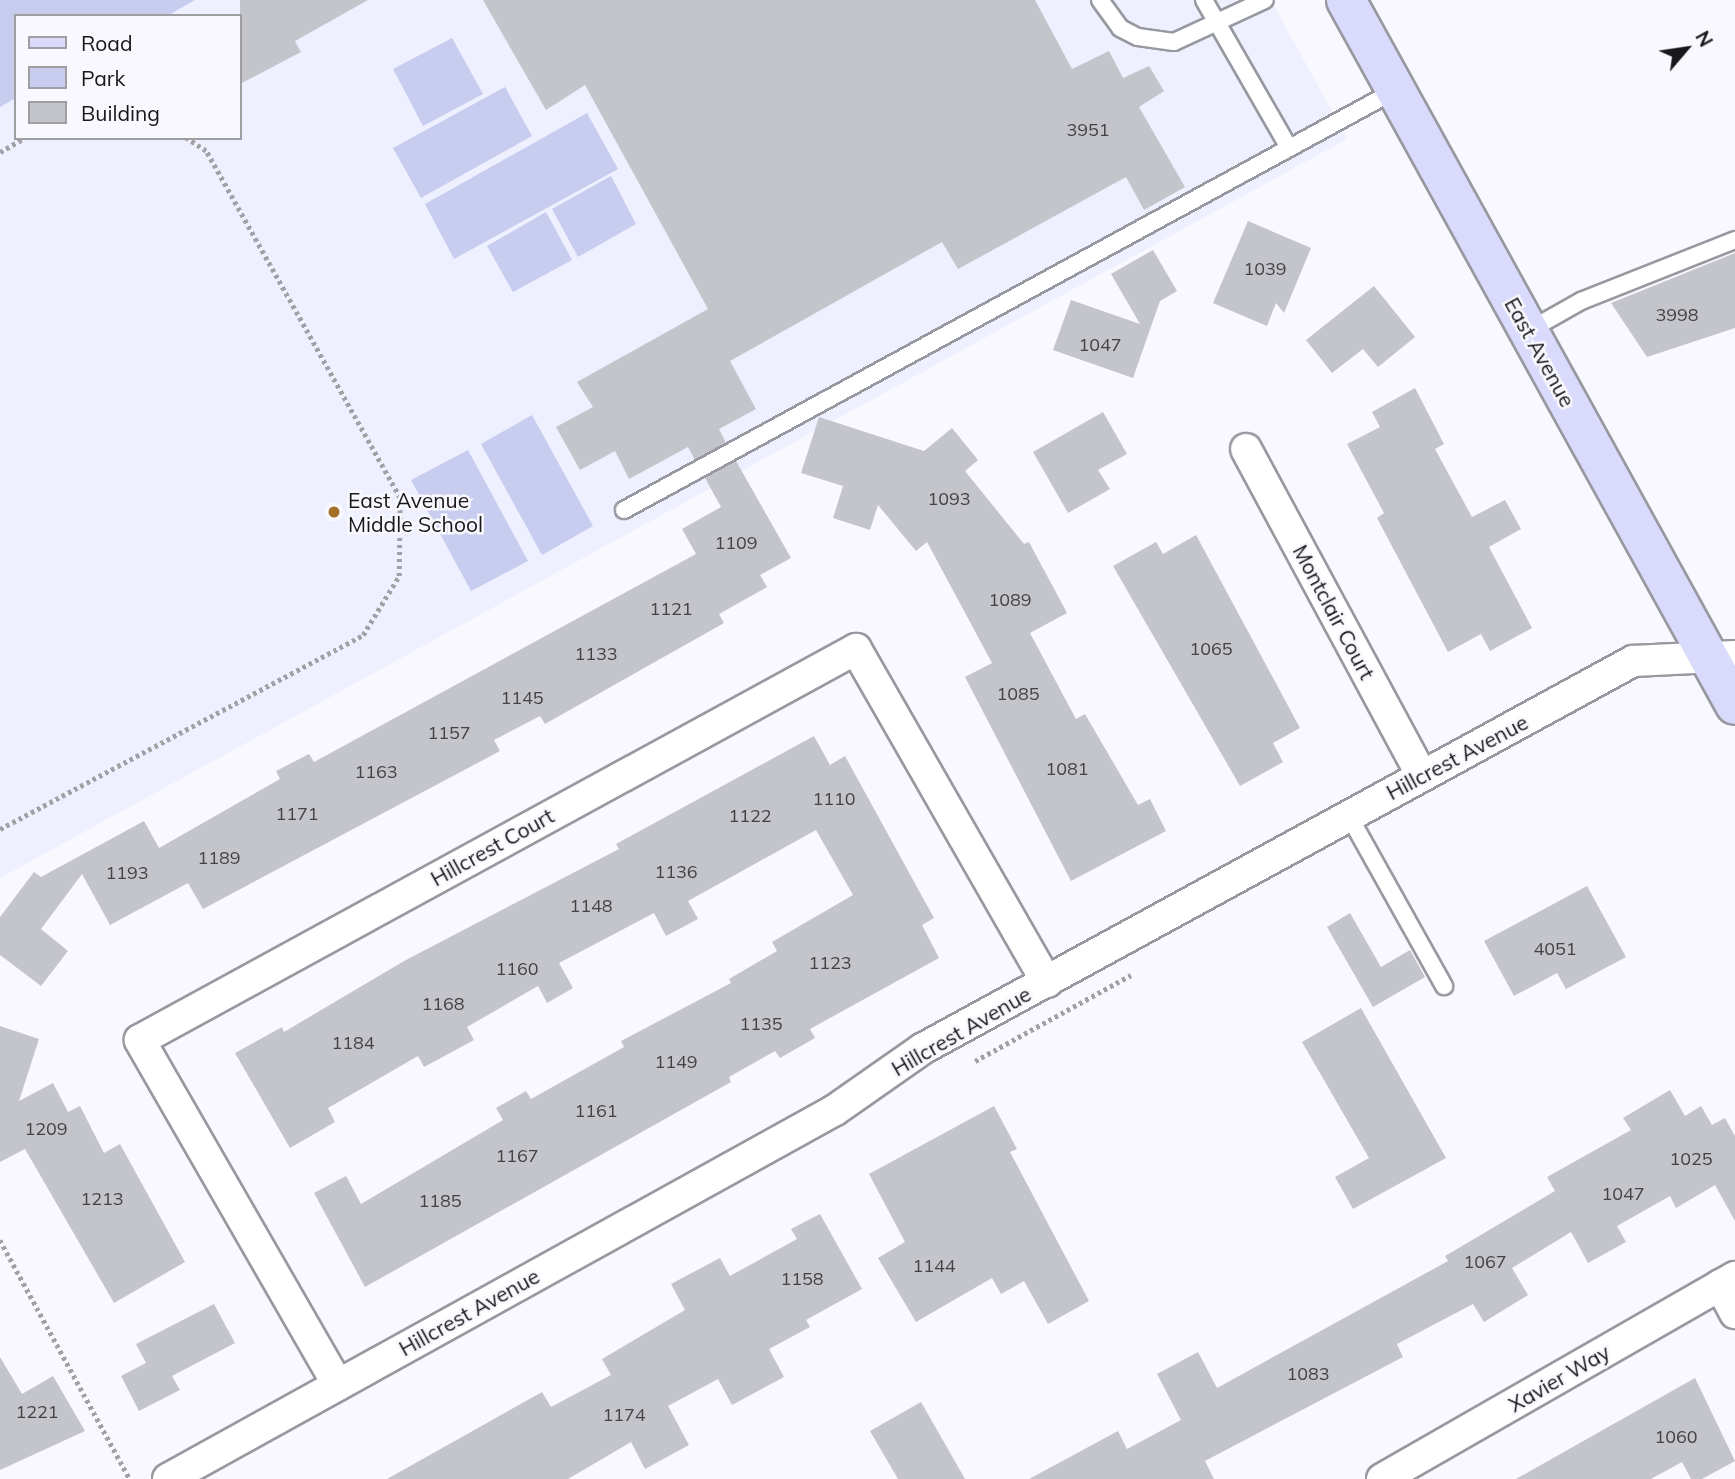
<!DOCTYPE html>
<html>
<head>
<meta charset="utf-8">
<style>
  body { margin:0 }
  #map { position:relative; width:1735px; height:1479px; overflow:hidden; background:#f8f8fe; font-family:Mulish,sans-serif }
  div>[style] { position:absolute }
  .built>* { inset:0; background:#eef0ff }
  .green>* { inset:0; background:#c8ccee }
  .building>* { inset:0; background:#c4c4cb }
  .path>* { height:4.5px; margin-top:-2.25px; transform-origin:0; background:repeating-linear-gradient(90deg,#a1a1a5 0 3.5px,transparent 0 7px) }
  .roads { filter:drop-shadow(2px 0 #9899a0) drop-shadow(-2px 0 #9899a0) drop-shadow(0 2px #9899a0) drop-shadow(0 -2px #9899a0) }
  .lane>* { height:16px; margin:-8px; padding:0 8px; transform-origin:8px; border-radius:8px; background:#fff }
  .street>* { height:30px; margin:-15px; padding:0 15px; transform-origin:15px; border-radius:15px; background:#fff }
  .secondary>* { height:38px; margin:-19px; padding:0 19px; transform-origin:19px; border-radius:19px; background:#dadafc }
  .dots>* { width:19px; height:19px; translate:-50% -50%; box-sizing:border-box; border:4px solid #f8f8fe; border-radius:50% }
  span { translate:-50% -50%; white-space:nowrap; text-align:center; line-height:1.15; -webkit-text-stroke:5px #f8f8fe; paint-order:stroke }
  .number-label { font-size:18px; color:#434346 }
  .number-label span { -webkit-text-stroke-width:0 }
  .street-label { font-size:21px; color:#18181a }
  .poi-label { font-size:21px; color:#18181a }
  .left { translate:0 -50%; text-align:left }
  .legend { position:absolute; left:14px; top:14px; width:228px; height:126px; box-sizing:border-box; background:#f8f8fe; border:2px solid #9e9ea3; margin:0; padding:9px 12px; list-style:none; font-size:21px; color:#18181a }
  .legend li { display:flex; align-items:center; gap:14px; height:35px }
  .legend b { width:35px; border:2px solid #9e9ea3 }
  .north { position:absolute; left:1651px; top:14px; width:70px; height:70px; -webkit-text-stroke:5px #f8f8fe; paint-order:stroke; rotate:61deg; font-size:19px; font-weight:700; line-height:28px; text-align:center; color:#18181a }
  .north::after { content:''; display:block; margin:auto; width:24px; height:32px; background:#18181a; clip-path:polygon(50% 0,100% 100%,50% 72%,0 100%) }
</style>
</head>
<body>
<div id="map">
  <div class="built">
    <i style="clip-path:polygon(195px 0,1271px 0,1347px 139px,0 878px,0 107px,16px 98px,16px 138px,240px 138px,240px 16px,167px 16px)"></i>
  </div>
  <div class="green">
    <i style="clip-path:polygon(0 0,195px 0,167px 16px,16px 16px,16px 98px,0 107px)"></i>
    <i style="clip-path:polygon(452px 38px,483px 94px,423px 126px,393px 69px)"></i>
    <i style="clip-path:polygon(505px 87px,532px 136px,421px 198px,393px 148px)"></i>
    <i style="clip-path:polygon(587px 113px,618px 169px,454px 259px,425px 204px)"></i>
    <i style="clip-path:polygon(611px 176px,636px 224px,578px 257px,552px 209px)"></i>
    <i style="clip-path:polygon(546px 212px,572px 260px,513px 292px,487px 246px)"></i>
    <i style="clip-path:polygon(532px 415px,593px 526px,542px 555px,481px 444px)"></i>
    <i style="clip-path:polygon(468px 450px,528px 561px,471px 591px,411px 480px)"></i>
  </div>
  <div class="building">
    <i style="clip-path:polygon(240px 0,368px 0,295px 41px,301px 52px,240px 84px)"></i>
    <i style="clip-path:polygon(483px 0,1035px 0,1072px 69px,1109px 51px,1123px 78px,1149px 66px,1164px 91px,1139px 107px,1185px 187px,1144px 210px,1126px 177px,958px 269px,942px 242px,730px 361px,756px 409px,719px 429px,726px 443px,695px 460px,688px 447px,629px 479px,615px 451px,580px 470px,556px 427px,593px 407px,577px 382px,708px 309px,585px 85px,546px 110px)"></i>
    <i style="clip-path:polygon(1248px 221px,1311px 248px,1284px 313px,1276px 303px,1267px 326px,1213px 303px)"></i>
    <i style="clip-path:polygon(1153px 250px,1177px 291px,1160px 301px,1133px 378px,1053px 350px,1071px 300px,1140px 324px,1111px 274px)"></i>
    <i style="clip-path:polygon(1735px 253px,1735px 328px,1647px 357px,1611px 303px)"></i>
    <i style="clip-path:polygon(1374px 286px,1415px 337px,1378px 367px,1363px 349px,1332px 373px,1306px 340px)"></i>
    <i style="clip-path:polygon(1415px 388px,1444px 444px,1435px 449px,1472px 517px,1505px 500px,1521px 529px,1489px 547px,1532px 628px,1490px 651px,1481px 634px,1448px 652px,1377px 518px,1384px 513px,1347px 444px,1380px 427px,1372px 412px)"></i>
    <i style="clip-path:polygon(1103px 412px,1127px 454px,1098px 470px,1110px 489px,1068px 513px,1033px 452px)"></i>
    <i style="clip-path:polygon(819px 417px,924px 451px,952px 428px,978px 460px,965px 471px,1024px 544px,1029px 542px,1067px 613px,1030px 633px,1076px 719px,1085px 714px,1138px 805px,1150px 799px,1166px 831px,1071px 881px,965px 677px,992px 663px,927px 542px,916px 551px,878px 505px,870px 530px,833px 518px,843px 486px,801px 473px)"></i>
    <i style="clip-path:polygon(736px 461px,791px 558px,760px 575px,767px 587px,719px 614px,724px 623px,545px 724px,540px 716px,494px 740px,500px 751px,203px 909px,188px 883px,110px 925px,82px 874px,41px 929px,68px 951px,41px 986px,0 955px,0 917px,34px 872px,41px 877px,144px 821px,159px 848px,280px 779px,276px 771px,309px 754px,314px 762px,696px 554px,682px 529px,721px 507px,705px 478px)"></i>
    <i style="clip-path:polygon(1196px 535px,1300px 728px,1273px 743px,1283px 762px,1240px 786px,1113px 566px,1156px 542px,1163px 554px)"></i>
    <i style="clip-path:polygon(814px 736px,830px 765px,845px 756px,934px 918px,922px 925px,939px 958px,810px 1029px,815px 1038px,780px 1058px,775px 1051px,729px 1077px,731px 1082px,365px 1287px,314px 1193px,346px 1176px,361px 1204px,503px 1120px,496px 1108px,526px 1091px,531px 1099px,624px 1047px,621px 1041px,731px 983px,729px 979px,777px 951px,772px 942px,853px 895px,816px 830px,688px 901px,698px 919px,666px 936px,654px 913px,559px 963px,573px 988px,547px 1003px,538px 986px,467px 1027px,474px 1040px,424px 1067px,418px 1056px,328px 1108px,335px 1122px,290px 1148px,235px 1053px,282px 1027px,284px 1032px,404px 961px,619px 849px,616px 844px)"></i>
    <i style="clip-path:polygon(1587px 886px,1626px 957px,1566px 989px,1557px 973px,1514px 996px,1484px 941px)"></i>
    <i style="clip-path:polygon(1350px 913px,1381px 967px,1410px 950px,1425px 977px,1373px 1007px,1327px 927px)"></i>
    <i style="clip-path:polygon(1361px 1008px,1446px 1158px,1353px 1209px,1335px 1177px,1369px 1158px,1302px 1042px)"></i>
    <i style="clip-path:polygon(0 1026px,39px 1039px,19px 1101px,53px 1083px,68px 1112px,80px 1106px,104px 1153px,120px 1144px,185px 1262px,114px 1303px,25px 1149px,0 1162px)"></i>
    <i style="clip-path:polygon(1670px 1090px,1685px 1116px,1701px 1106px,1712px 1125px,1725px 1118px,1735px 1136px,1735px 1221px,1715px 1185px,1676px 1208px,1670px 1196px,1617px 1226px,1626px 1242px,1588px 1263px,1571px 1232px,1512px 1268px,1528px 1295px,1484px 1322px,1473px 1304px,1397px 1344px,1403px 1357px,1205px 1461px,1214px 1479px,1029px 1479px,1118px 1431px,1127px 1449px,1181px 1420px,1157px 1374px,1198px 1352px,1217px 1388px,1448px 1261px,1445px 1256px,1555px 1191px,1547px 1177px,1631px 1130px,1623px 1118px)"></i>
    <i style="clip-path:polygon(994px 1106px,1017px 1149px,1010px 1152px,1089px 1301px,1048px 1324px,1024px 1281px,1001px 1294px,992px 1278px,916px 1322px,878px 1258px,905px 1242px,869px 1174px)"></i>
    <i style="clip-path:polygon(820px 1214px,862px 1289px,806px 1320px,810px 1327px,769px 1349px,784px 1377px,732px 1405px,718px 1379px,668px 1406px,689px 1445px,645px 1469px,631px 1442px,568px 1479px,387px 1479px,542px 1392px,551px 1407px,611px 1375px,602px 1359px,685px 1310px,671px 1284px,720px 1258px,730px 1276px,797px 1239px,791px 1229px)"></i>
    <i style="clip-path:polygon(214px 1304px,235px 1343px,172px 1376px,180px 1390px,139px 1411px,121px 1376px,146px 1363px,136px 1344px)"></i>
    <i style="clip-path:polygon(0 1357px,22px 1394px,53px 1376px,85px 1431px,0 1470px)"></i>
    <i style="clip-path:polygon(1695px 1378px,1735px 1461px,1702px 1479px,1691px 1479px,1682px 1462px,1651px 1479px,1516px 1479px)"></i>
    <i style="clip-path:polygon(921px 1402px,965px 1479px,898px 1479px,870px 1431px)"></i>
  </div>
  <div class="path">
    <i style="left:0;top:152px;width:28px;rotate:-30deg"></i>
    <i style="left:0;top:829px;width:412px;rotate:-28.1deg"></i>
    <i style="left:363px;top:635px;width:69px;rotate:-58.6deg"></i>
    <i style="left:399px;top:576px;width:78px;rotate:-89.3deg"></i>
    <i style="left:400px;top:498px;width:398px;rotate:-119.2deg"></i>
    <i style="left:206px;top:151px;width:24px;rotate:-147deg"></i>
    <i style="left:975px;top:1061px;width:178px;rotate:-28.9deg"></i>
    <i style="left:0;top:1240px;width:272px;rotate:61.5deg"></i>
  </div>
  <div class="roads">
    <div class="lane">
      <i style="left:1100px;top:0;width:34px;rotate:54deg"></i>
      <i style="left:1120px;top:28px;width:20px;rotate:27deg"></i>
      <i style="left:1138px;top:37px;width:36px;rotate:8deg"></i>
      <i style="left:1174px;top:42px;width:100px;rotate:-24.8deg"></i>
      <i style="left:1204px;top:0;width:171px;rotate:60.1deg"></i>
      <i style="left:1528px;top:331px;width:61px;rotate:-29.5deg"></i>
      <i style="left:1581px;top:301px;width:166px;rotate:-21.6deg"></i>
      <i style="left:624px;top:510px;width:879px;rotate:-28.55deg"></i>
      <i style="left:1349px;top:816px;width:195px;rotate:60.8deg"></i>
    </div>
    <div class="street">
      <i style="left:1246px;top:449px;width:371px;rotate:61.7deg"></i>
      <i style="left:1720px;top:1285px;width:32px;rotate:62deg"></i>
      <i style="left:338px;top:1385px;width:398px;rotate:-119.9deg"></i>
      <i style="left:140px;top:1040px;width:816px;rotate:-28.64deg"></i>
      <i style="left:856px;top:649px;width:384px;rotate:60.2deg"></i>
      <i style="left:168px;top:1479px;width:762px;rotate:-28.95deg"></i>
      <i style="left:835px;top:1110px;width:106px;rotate:-35deg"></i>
      <i style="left:922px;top:1049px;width:810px;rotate:-28.62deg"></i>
      <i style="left:1633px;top:661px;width:102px;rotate:-2.8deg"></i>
      <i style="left:1382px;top:1479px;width:407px;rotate:-29.8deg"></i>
    </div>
    <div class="secondary">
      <i style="left:1346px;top:0;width:805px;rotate:61.11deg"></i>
    </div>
  </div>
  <div class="dots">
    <i style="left:334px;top:512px;background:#a46f28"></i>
  </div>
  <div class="number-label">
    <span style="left:1088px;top:130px">3951</span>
    <span style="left:1265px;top:269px">1039</span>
    <span style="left:1677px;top:315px">3998</span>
    <span style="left:1100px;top:345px">1047</span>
    <span style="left:949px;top:499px">1093</span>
    <span style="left:736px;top:543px">1109</span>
    <span style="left:1010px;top:600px">1089</span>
    <span style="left:671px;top:609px">1121</span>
    <span style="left:1211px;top:649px">1065</span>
    <span style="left:596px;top:654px">1133</span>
    <span style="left:1018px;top:694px">1085</span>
    <span style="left:522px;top:698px">1145</span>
    <span style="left:449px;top:733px">1157</span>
    <span style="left:1067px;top:769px">1081</span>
    <span style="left:376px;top:772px">1163</span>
    <span style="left:834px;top:799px">1110</span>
    <span style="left:297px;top:814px">1171</span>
    <span style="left:750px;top:816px">1122</span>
    <span style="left:219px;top:858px">1189</span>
    <span style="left:676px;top:872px">1136</span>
    <span style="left:127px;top:873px">1193</span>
    <span style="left:591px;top:906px">1148</span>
    <span style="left:1555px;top:949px">4051</span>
    <span style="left:830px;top:963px">1123</span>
    <span style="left:517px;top:969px">1160</span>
    <span style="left:443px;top:1004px">1168</span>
    <span style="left:761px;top:1024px">1135</span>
    <span style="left:353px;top:1043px">1184</span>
    <span style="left:676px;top:1062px">1149</span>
    <span style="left:596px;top:1111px">1161</span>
    <span style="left:46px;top:1129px">1209</span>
    <span style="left:517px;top:1156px">1167</span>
    <span style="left:1691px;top:1159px">1025</span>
    <span style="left:1623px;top:1194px">1047</span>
    <span style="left:102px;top:1199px">1213</span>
    <span style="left:440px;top:1201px">1185</span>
    <span style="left:1485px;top:1262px">1067</span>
    <span style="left:934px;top:1266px">1144</span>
    <span style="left:802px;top:1279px">1158</span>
    <span style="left:1308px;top:1374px">1083</span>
    <span style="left:37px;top:1412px">1221</span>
    <span style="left:624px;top:1415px">1174</span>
    <span style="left:1676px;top:1437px">1060</span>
  </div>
  <div class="street-label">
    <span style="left:1540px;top:352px;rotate:61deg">East Avenue</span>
    <span style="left:1334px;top:612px;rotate:62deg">Montclair Court</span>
    <span style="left:1457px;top:757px;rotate:-28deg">Hillcrest Avenue</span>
    <span style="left:492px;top:847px;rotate:-29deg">Hillcrest Court</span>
    <span style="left:961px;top:1031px;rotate:-30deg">Hillcrest Avenue</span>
    <span style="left:469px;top:1312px;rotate:-29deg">Hillcrest Avenue</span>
    <span style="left:1559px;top:1378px;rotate:-30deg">Xavier Way</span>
  </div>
  <div class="poi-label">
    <span class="left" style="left:348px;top:512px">East Avenue<br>Middle School</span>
  </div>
  <ul class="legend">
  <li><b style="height:9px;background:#dadafc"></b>Road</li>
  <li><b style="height:19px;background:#c8ccee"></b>Park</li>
  <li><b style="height:19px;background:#c4c4cb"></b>Building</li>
  </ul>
  <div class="north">N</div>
</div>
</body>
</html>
